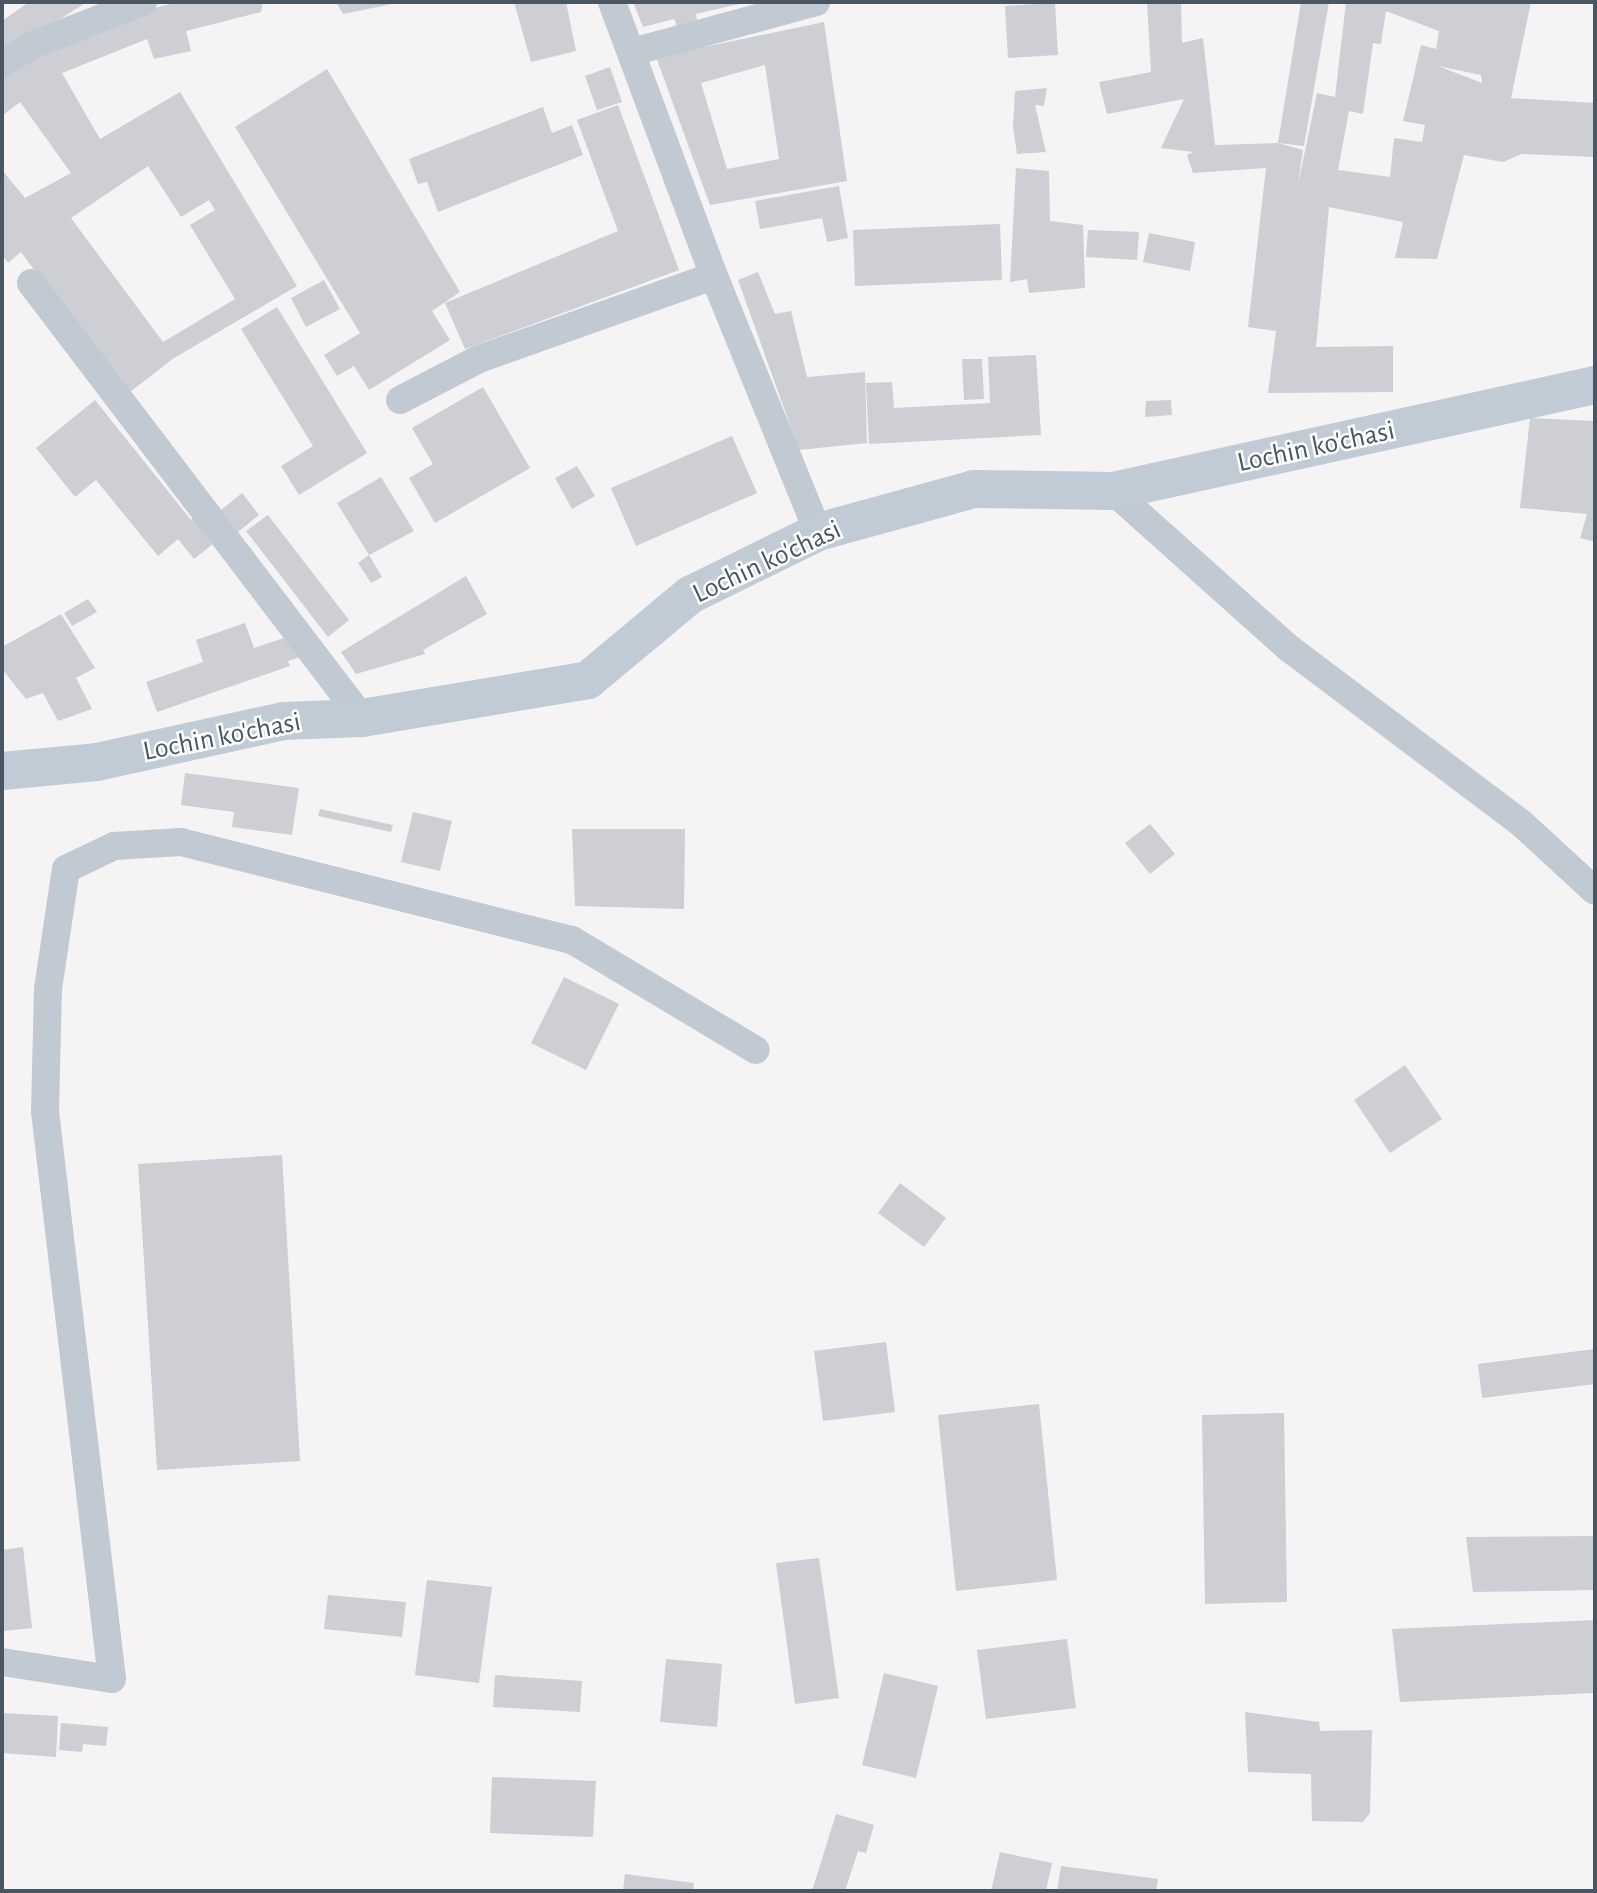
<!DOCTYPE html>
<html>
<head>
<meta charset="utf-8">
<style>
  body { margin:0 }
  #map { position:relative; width:1597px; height:1893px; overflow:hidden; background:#f5f3f3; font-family:"Alegreya Sans",sans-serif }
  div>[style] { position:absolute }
  .building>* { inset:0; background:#cdcfd5 }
  .street>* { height:28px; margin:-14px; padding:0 14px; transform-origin:14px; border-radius:14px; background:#c1cad2 }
  .secondary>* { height:38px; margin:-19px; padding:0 19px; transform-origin:19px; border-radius:19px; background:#c1cbd6 }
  span { translate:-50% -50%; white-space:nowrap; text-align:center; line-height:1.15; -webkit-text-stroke:5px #fff; paint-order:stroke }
  .street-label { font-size:28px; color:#4a5661 }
  .frame { position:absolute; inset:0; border:4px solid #4a5661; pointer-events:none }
</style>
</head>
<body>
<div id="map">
  <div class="building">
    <i style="clip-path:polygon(29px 2px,87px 2px,2px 56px,2px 21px)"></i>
    <i style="clip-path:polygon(evenodd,177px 2px,263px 2px,261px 12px,186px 31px,191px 51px,154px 59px,147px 39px,62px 73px,100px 139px,180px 92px,297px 286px,174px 358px,126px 395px,21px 252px,8px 263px,2px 255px,2px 170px,25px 198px,71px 173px,20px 102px,2px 116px,2px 73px,92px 25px,177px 2px,148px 166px,181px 217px,209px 200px,215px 210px,190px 225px,235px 299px,163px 342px,71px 218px,148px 166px)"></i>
    <i style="clip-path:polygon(336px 2px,397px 2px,397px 3px,343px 14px)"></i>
    <i style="clip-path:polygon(514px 2px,566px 2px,576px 51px,531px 62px)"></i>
    <i style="clip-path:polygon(633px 2px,743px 2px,743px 3px,696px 14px,697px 20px,677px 26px,674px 19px,643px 27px)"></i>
    <i style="clip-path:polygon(evenodd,1147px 2px,1181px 2px,1182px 43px,1203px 38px,1215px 145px,1278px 143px,1303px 150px,1298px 185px,1317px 93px,1335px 97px,1346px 2px,1531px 2px,1511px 98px,1595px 103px,1595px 157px,1522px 154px,1503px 162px,1464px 155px,1437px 259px,1395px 258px,1403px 222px,1329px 207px,1316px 347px,1393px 346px,1393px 392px,1268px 393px,1276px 331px,1248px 327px,1266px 168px,1193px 173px,1187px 155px,1193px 152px,1161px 148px,1184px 99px,1107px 114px,1099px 82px,1151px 72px,1147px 2px,1386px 11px,1439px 31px,1436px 49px,1421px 45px,1403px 121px,1425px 125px,1422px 142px,1394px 138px,1390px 177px,1338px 170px,1349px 111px,1363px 114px,1373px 43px,1381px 44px,1386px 11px,1147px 2px,1438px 66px,1481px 75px,1482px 83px,1438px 66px)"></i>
    <i style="clip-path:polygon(1301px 2px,1329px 2px,1304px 146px,1278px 143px)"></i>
    <i style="clip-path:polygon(1055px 3px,1058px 55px,1008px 58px,1005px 6px)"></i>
    <i style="clip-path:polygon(evenodd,824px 22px,847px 181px,710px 205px,656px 57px,824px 22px,765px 65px,779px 159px,727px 169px,701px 83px,765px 65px)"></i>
    <i style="clip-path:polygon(610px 67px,622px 102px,597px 110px,585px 76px)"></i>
    <i style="clip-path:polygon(327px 69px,460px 292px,432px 311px,450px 340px,369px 390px,354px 366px,337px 376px,324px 355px,360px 333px,235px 127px)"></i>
    <i style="clip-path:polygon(1047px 88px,1044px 106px,1035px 105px,1046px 152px,1017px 154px,1013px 127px,1015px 91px)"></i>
    <i style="clip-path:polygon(618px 105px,679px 270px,465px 349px,445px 303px,618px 231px,577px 120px)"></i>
    <i style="clip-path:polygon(543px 107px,552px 133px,572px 125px,583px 155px,438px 212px,427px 182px,418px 184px,409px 159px)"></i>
    <i style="clip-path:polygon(1016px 168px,1049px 171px,1050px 221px,1083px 225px,1085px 288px,1029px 293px,1027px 279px,1010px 282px)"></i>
    <i style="clip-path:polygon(839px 186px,848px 238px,827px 242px,822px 218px,760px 229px,755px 201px)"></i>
    <i style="clip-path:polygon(1000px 224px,1002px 280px,855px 286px,853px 230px)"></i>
    <i style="clip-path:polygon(1088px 230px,1139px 232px,1137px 260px,1086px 257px)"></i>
    <i style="clip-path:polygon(1149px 233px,1195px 242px,1190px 271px,1143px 262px)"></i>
    <i style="clip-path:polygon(758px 272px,775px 314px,791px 311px,807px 377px,865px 372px,867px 443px,799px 450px,738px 280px)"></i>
    <i style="clip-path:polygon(324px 280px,340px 309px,306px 327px,291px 298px)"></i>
    <i style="clip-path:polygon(277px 307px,367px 453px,299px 495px,281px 466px,313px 446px,241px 329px)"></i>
    <i style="clip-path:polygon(1036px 355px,1041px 435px,869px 444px,866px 383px,892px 382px,894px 408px,990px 403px,988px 357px)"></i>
    <i style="clip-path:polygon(962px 359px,982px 359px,984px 399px,964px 400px)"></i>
    <i style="clip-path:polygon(483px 387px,530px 468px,435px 523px,409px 478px,433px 464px,412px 428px)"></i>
    <i style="clip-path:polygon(95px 400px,191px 520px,197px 515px,218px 540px,194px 559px,178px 539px,158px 556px,96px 480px,75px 497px,36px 448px)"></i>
    <i style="clip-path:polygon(1171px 400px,1172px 415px,1145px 417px,1146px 401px)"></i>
    <i style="clip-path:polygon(1530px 418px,1595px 421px,1595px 542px,1580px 538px,1587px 514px,1520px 508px)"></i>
    <i style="clip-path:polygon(732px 436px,757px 493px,636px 546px,611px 488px)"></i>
    <i style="clip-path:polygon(577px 466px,595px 496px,572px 509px,555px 478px)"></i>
    <i style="clip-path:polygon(381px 477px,414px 531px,369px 555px,337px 503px)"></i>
    <i style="clip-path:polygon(242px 493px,259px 515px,238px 532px,221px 510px)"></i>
    <i style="clip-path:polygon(268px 515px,349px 620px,328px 637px,246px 531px)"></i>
    <i style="clip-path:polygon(369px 555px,382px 577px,371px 583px,358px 563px)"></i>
    <i style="clip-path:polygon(466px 576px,487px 614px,423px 650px,425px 654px,356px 674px,341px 652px)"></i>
    <i style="clip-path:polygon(88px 599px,97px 612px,72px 626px,64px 613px)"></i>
    <i style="clip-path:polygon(61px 614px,95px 668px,76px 678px,92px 709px,58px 721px,43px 693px,26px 699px,2px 669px,2px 647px)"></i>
    <i style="clip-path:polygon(245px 623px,254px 648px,290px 636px,298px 658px,288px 661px,290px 666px,157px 712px,146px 682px,203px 662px,196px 640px)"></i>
    <i style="clip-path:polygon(185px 773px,299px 788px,292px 835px,232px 827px,234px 812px,181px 805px)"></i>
    <i style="clip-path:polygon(320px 809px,393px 825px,391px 832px,318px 816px)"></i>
    <i style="clip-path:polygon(413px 812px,452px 821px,440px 871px,401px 862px)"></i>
    <i style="clip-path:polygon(1150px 824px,1175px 854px,1150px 874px,1125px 843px)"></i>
    <i style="clip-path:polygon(572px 829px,685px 829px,684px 909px,575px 906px)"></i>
    <i style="clip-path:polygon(564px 977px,619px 1004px,586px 1070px,531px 1043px)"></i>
    <i style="clip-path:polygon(1405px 1065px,1442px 1119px,1390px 1153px,1354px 1100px)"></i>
    <i style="clip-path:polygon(282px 1155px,300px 1461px,157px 1470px,138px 1164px)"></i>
    <i style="clip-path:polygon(900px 1183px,946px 1218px,924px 1247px,878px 1213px)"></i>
    <i style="clip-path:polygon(886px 1342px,895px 1412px,823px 1421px,814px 1351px)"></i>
    <i style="clip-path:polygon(1595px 1349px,1595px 1384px,1482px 1398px,1478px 1364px)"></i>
    <i style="clip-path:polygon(1039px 1404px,1057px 1580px,956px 1591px,938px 1415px)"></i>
    <i style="clip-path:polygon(1284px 1413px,1287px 1602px,1205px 1604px,1202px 1415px)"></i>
    <i style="clip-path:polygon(1595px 1536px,1595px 1590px,1473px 1592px,1466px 1537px)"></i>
    <i style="clip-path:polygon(23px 1547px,32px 1628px,4px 1631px,2px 1550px)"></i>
    <i style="clip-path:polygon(819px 1558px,839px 1698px,795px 1704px,776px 1563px)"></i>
    <i style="clip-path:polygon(427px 1580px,492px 1587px,479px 1683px,415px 1675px)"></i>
    <i style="clip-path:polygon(328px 1595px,406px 1602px,402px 1637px,324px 1629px)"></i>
    <i style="clip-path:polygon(1595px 1620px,1595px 1693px,1400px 1702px,1392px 1629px)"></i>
    <i style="clip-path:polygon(1067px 1639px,1076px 1708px,986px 1719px,977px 1650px)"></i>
    <i style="clip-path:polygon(666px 1659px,722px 1664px,717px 1727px,660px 1722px)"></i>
    <i style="clip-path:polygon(884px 1673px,938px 1686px,916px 1778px,862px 1765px)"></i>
    <i style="clip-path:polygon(495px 1675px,582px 1681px,580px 1712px,493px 1707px)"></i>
    <i style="clip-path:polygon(1245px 1712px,1319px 1722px,1320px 1731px,1372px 1730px,1370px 1813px,1363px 1822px,1312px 1821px,1311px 1774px,1248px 1772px)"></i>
    <i style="clip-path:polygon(2px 1713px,58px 1716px,56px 1757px,2px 1753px)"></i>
    <i style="clip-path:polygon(61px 1723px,108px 1727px,106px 1746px,83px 1744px,82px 1752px,59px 1750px)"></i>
    <i style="clip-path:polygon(492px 1777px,596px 1781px,593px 1837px,490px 1833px)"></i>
    <i style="clip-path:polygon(836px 1814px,874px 1825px,866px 1853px,858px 1851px,845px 1891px,812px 1891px)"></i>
    <i style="clip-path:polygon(1000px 1852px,1052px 1863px,1046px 1891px,991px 1891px)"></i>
    <i style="clip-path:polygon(1061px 1866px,1158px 1879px,1156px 1891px,1057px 1891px)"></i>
    <i style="clip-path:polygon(625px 1874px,694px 1883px,693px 1891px,623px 1891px)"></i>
  </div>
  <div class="street">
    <i style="left:612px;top:2px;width:292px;rotate:69.6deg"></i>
    <i style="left:714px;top:276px;width:276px;rotate:67.9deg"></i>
    <i style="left:632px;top:52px;width:191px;rotate:-15.2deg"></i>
    <i style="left:2px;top:64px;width:36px;rotate:-32deg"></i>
    <i style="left:32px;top:45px;width:119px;rotate:-21.2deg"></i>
    <i style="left:31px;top:283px;width:547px;rotate:52.73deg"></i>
    <i style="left:400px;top:400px;width:89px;rotate:-27.4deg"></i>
    <i style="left:479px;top:359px;width:249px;rotate:-19.5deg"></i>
    <i style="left:1113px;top:491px;width:237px;rotate:41.8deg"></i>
    <i style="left:1290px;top:649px;width:289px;rotate:37deg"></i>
    <i style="left:1521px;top:823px;width:100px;rotate:42.6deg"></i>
    <i style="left:2px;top:1662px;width:111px;rotate:8.8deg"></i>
    <i style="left:112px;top:1679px;width:572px;rotate:-96.73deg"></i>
    <i style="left:45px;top:1111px;width:122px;rotate:-88.6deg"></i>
    <i style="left:48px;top:989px;width:121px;rotate:-81.5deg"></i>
    <i style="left:66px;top:869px;width:53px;rotate:-25.6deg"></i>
    <i style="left:114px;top:846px;width:67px;rotate:-3.4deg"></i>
    <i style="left:181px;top:842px;width:403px;rotate:14.1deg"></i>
    <i style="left:572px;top:940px;width:214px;rotate:30.9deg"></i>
  </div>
  <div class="secondary">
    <i style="left:2px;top:771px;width:95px;rotate:-5.4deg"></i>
    <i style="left:97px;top:762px;width:190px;rotate:-12.4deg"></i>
    <i style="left:283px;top:721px;width:79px;rotate:-2.2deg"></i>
    <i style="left:362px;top:718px;width:229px;rotate:-9.5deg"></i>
    <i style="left:588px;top:680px;width:133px;rotate:-39.8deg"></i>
    <i style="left:690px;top:595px;width:143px;rotate:-26.2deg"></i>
    <i style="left:818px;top:532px;width:162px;rotate:-15.4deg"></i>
    <i style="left:974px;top:489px;width:139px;rotate:0.8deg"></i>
    <i style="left:1113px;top:491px;width:494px;rotate:-12.4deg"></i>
  </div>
  <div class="street-label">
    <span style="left:1316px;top:447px;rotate:-12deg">Lochin ko'chasi</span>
    <span style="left:767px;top:562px;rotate:-25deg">Lochin ko'chasi</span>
    <span style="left:222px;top:737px;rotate:-11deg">Lochin ko'chasi</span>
  </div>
  <div class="frame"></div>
</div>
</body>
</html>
